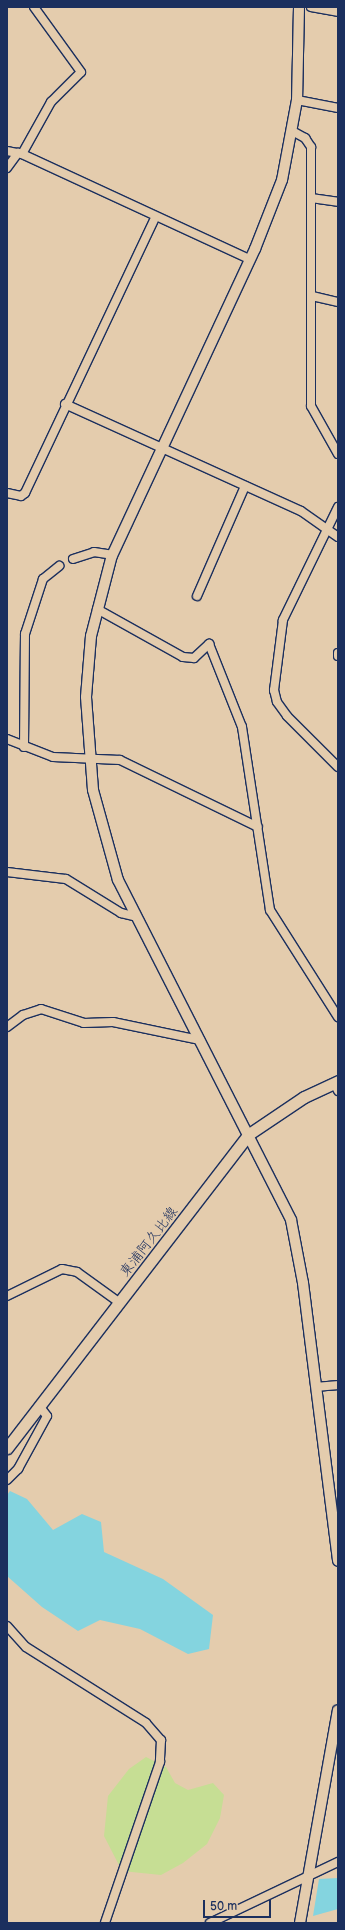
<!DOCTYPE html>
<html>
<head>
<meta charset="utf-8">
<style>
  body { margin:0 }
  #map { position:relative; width:345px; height:1930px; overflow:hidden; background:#e4ccad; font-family:"Balsamiq Sans","Klee One",sans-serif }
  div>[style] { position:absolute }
  .green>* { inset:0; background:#c6de94 }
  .water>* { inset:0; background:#84d4df }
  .roads { filter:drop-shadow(1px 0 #1b2f5e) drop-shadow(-1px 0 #1b2f5e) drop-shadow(0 1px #1b2f5e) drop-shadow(0 -1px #1b2f5e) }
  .minor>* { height:8px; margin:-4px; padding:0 4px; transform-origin:4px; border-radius:4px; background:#e4ccad }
  .tertiary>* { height:10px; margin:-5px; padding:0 5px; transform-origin:5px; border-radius:5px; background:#e4ccad }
  .secondary>* { height:11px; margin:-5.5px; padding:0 5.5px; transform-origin:5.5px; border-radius:5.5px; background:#e4ccad }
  span { translate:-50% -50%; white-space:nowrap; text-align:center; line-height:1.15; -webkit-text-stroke:3px #e4ccad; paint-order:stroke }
  .street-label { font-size:14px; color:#1b2f5e }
  .frame { position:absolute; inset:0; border:8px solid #1b2f5e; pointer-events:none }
  .scale { position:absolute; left:203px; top:1900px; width:68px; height:18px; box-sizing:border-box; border:2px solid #1b2f5e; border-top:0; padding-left:5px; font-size:12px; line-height:14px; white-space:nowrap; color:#1b2f5e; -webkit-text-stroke:3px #e4ccad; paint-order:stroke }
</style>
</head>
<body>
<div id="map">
  <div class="green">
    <i style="clip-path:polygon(146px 1757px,166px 1767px,175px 1783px,188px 1790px,213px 1783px,224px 1795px,220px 1818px,207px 1844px,183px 1863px,161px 1875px,122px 1871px,104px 1836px,108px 1796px,129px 1769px)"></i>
  </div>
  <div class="water">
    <i style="clip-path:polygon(10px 1491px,27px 1499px,53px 1530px,82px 1514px,101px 1522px,104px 1552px,163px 1579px,213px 1615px,209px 1649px,188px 1654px,140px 1629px,100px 1620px,78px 1631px,42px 1607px,7px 1576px,7px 1495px)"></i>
    <i style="clip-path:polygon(338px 1878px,338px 1909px,313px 1916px,319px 1879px)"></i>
  </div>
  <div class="roads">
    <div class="minor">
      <i style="left:311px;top:7px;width:27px;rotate:10deg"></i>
      <i style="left:297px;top:100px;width:42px;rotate:11deg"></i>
      <i style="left:294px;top:132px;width:13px;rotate:29deg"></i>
      <i style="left:305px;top:138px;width:11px;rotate:56deg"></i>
      <i style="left:311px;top:147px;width:259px;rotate:90deg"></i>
      <i style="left:311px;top:406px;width:55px;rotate:60.6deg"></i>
      <i style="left:7px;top:151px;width:15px;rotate:11deg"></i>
      <i style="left:22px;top:154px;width:250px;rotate:24.8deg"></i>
      <i style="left:22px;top:154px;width:60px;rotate:-60.9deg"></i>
      <i style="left:51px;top:102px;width:42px;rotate:-45deg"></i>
      <i style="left:81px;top:72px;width:80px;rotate:-125.9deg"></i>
      <i style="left:7px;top:168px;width:19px;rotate:-54deg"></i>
      <i style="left:311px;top:198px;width:27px;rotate:8deg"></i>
      <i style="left:312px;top:296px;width:27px;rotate:13deg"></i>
      <i style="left:65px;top:404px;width:259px;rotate:24.4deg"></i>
      <i style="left:301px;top:511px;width:45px;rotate:35.1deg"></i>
      <i style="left:7px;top:493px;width:14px;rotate:12deg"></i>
      <i style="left:21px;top:496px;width:5px;rotate:-37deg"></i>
      <i style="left:25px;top:493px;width:304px;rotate:-64.7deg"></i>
      <i style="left:338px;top:507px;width:126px;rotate:116deg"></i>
      <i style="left:283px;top:620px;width:71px;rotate:97.3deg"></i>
      <i style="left:274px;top:690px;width:12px;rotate:76deg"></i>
      <i style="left:277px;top:702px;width:17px;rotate:54deg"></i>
      <i style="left:287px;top:716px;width:72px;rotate:45deg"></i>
      <i style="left:73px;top:559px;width:22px;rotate:-18deg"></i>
      <i style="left:94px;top:552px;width:18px;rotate:9deg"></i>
      <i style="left:197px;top:596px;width:120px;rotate:-66.4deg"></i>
      <i style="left:97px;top:609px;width:98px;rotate:29.2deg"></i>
      <i style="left:183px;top:657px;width:11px;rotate:5deg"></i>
      <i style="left:194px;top:658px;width:21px;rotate:-43deg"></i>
      <i style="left:209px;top:644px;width:89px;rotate:68.3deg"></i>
      <i style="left:242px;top:727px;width:185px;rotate:81.3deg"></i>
      <i style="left:270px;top:910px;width:127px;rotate:57.6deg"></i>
      <i style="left:338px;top:653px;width:3px;rotate:90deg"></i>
      <i style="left:7px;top:739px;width:49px;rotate:21.4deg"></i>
      <i style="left:53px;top:757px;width:67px;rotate:2.6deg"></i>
      <i style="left:120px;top:760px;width:153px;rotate:25.9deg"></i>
      <i style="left:24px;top:747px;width:113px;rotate:-89.5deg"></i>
      <i style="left:25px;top:634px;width:58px;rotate:-71.9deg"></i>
      <i style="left:43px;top:579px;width:21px;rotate:-39deg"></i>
      <i style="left:7px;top:872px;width:59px;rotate:6.8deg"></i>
      <i style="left:66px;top:879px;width:65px;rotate:31.7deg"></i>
      <i style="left:121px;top:913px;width:12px;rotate:14deg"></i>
      <i style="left:7px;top:1027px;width:20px;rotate:-37deg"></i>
      <i style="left:23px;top:1015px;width:19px;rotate:-18deg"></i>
      <i style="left:41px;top:1009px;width:45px;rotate:18deg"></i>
      <i style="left:84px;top:1023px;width:29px;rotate:-2deg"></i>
      <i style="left:113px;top:1022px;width:89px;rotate:11.7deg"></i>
      <i style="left:334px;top:1083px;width:9px;rotate:63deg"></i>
      <i style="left:7px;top:1296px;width:61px;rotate:-26.1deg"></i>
      <i style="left:62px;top:1269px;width:15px;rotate:11deg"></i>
      <i style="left:77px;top:1272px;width:53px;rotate:35.8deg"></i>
      <i style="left:316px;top:1387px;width:22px;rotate:-5deg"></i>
      <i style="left:7px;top:1480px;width:16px;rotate:-45deg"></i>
      <i style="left:18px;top:1469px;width:60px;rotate:-61.3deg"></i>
      <i style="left:47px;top:1416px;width:11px;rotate:-128deg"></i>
      <i style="left:7px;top:1626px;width:28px;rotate:48deg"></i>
      <i style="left:26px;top:1647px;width:142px;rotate:32.3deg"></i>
      <i style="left:146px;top:1723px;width:23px;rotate:49deg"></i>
      <i style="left:161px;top:1740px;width:22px;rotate:93deg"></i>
      <i style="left:160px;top:1762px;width:170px;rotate:108.9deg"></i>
      <i style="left:210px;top:1923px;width:142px;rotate:-25.5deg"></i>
    </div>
    <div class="tertiary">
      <i style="left:299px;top:7px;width:93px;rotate:91.2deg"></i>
      <i style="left:297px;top:100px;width:81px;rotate:100.6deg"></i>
      <i style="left:282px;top:180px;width:74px;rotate:111.4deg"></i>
      <i style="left:255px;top:249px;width:338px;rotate:115deg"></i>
      <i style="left:112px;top:555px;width:84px;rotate:104.5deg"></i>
      <i style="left:91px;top:636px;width:61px;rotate:94.7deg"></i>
      <i style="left:86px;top:697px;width:93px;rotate:85.7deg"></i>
      <i style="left:93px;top:790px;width:93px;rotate:74.5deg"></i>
      <i style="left:118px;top:880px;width:381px;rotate:63deg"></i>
      <i style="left:291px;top:1220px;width:64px;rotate:79.2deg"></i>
      <i style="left:303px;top:1283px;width:280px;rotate:82.8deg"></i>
      <i style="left:300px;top:1923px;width:216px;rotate:-79.9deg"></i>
    </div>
    <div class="secondary">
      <i style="left:7px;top:1448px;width:396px;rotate:-52.4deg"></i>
      <i style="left:249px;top:1134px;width:66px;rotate:-33.9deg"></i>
      <i style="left:304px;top:1097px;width:38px;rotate:-25deg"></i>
    </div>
  </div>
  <div class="street-label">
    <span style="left:149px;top:1242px;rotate:-52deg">東浦阿久比線</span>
  </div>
  <div class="frame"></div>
  <div class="scale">50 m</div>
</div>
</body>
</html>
